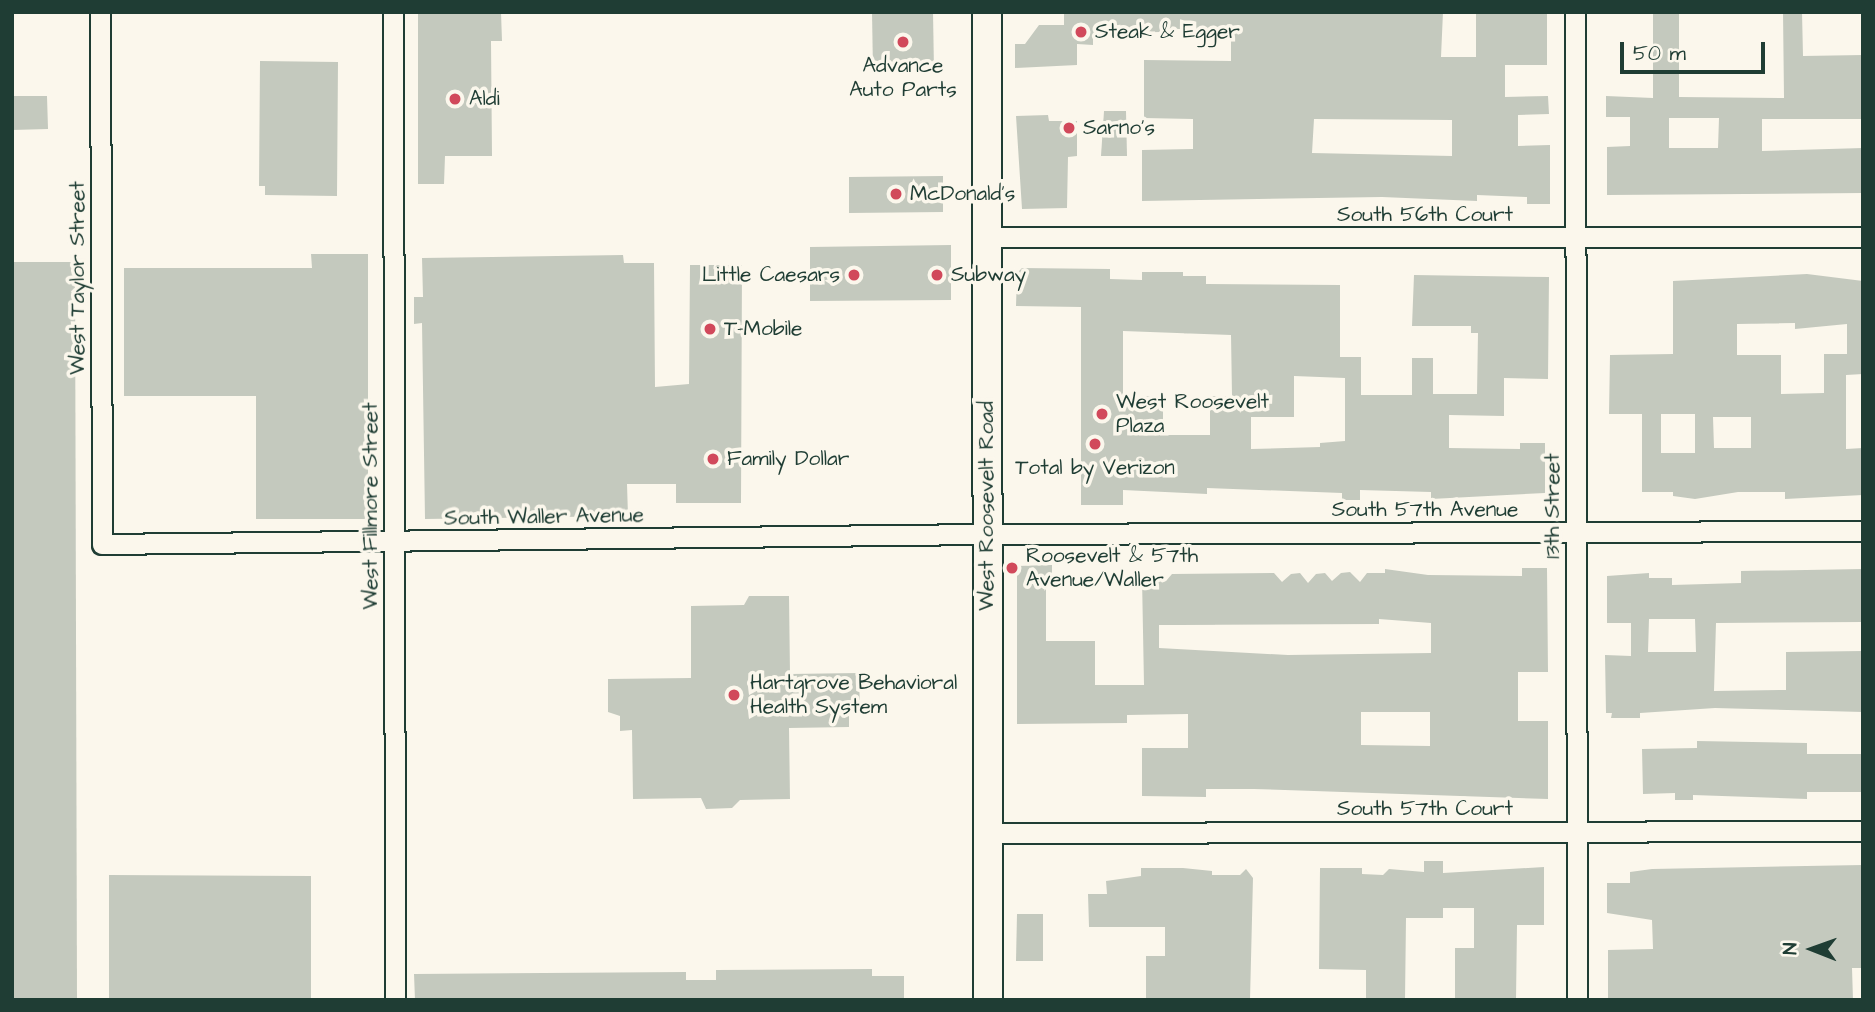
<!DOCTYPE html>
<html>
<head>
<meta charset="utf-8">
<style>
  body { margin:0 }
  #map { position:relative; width:1875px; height:1012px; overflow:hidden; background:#fbf7ec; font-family:"Architects Daughter",sans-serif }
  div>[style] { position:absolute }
  .building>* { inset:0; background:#c4c9be }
  .roads { filter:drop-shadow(2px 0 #1f3d34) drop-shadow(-2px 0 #1f3d34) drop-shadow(0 2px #1f3d34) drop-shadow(0 -2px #1f3d34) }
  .minor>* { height:19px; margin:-9.5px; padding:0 9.5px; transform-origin:9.5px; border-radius:9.5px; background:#fbf7ec }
  .secondary>* { height:28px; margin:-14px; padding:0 14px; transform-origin:14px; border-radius:14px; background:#fbf7ec }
  .dots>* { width:19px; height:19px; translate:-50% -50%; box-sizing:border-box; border:4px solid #fbf7ec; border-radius:50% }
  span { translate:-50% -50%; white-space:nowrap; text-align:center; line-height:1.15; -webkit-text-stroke:7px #fbf7ec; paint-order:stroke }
  .poi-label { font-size:21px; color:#1f3d34 }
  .left { translate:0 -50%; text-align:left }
  .right { translate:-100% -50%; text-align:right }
  .street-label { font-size:21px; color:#1f3d34 }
  .frame { position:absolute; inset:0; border:14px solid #1f3d34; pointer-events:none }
  .north { position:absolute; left:1777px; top:914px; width:70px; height:70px; -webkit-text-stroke:5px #fbf7ec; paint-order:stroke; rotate:271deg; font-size:19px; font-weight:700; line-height:28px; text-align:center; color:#1f3d34 }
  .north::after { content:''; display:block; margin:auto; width:24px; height:32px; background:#1f3d34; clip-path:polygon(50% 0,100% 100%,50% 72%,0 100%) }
  .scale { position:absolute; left:1620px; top:42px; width:145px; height:32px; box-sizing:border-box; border:4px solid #1f3d34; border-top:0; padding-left:9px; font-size:21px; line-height:24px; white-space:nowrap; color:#1f3d34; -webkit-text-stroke:5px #fbf7ec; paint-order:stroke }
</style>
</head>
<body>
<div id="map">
  <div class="building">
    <i style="clip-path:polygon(418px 12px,501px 12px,502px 41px,491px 41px,492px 156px,445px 156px,444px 184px,418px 184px)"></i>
    <i style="clip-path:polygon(872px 12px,933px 12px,934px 71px,873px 71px)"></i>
    <i style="clip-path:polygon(evenodd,1443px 12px,1441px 57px,1476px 57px,1476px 12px,1547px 12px,1547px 65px,1505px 65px,1505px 97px,1548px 96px,1549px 114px,1518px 115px,1518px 146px,1550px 145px,1550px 204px,1527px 204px,1527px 197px,1477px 195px,1477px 201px,1382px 197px,1142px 201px,1142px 150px,1193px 149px,1193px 119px,1144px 118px,1144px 60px,1231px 61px,1231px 32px,1162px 28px,1162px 32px,1093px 33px,1093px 45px,1077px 44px,1077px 65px,1015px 68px,1015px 44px,1025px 44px,1039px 25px,1064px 25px,1064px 13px,1443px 12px,1314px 119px,1452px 120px,1452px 156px,1312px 153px,1314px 119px)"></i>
    <i style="clip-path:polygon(evenodd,1653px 12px,1679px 12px,1679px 97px,1784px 98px,1783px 12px,1802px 12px,1803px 56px,1863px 55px,1863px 119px,1762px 119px,1762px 151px,1863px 148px,1863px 193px,1607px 195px,1607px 147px,1630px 146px,1630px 117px,1606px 117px,1606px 96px,1653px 98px,1653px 12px,1669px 118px,1719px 118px,1718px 148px,1669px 148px,1669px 118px)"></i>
    <i style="clip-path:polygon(260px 61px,338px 62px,337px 196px,265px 195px,265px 186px,259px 186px)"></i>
    <i style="clip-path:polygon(12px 96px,47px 96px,48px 129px,12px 130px)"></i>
    <i style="clip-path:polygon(1104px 111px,1126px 111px,1127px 156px,1101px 156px)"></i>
    <i style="clip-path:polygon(1048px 115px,1049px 121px,1077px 121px,1077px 156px,1068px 157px,1067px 208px,1022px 209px,1016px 116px)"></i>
    <i style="clip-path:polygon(943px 176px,943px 212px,849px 213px,849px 177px)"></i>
    <i style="clip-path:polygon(951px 245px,951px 300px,810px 301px,810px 247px)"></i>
    <i style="clip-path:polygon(311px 254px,368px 254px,368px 519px,256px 519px,256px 396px,124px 396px,124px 268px,312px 268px)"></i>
    <i style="clip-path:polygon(623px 255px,624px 263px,654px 263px,655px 387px,689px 384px,690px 265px,742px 265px,741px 503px,676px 503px,676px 484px,627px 484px,628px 516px,425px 519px,422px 323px,414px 324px,414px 297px,423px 297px,422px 258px)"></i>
    <i style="clip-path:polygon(12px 262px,75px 262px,77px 1000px,12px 1000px)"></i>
    <i style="clip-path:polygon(evenodd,1022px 268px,1110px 269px,1110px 279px,1142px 280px,1142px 272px,1183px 272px,1183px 276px,1206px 276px,1206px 284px,1340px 285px,1340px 357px,1361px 357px,1361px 395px,1412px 395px,1412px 358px,1433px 358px,1433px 394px,1477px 394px,1478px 333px,1471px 333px,1471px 326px,1412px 326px,1414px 275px,1549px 277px,1548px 379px,1504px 378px,1504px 416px,1449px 415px,1449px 448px,1520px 449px,1520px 443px,1545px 443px,1545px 493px,1431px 499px,1431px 492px,1360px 490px,1360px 500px,1342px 500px,1342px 493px,1207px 488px,1207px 494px,1123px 490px,1123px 505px,1081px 505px,1081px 307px,1016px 306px,1017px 273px,1022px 268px,1123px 331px,1231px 335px,1232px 396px,1210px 396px,1210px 435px,1163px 435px,1163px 396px,1123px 397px,1123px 331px,1022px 268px,1294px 376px,1345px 378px,1345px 441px,1320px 443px,1320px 447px,1251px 449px,1251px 417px,1294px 417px,1294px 376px)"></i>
    <i style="clip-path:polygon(evenodd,1807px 274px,1863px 281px,1863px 374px,1846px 375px,1846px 449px,1863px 448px,1863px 495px,1785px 499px,1785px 492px,1738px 492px,1695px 499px,1673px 496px,1673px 492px,1642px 492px,1642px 414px,1609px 414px,1610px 355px,1673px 354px,1673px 281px,1807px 274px,1795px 323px,1795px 329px,1847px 324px,1847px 354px,1824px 354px,1824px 393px,1781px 394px,1781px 355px,1737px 355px,1737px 324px,1795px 323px,1807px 274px,1661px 414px,1695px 414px,1695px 453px,1661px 453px,1661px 414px,1807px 274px,1713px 417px,1751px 417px,1751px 448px,1714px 448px,1713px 417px)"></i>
    <i style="clip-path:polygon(evenodd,1052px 565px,1052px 584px,1046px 584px,1046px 641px,1095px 641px,1095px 685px,1144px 685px,1142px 578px,1150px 574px,1158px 574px,1166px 581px,1172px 574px,1274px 573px,1282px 582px,1291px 574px,1300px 573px,1308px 583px,1316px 574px,1325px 573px,1332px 581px,1341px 573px,1350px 572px,1360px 582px,1367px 573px,1385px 573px,1385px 569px,1428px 575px,1522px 576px,1522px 568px,1547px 568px,1548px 672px,1518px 672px,1518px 721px,1548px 721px,1548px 799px,1254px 789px,1206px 789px,1206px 797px,1142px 796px,1142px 748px,1188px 748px,1188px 714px,1127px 715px,1127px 723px,1017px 724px,1017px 566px,1052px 565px,1379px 619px,1431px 623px,1431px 653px,1288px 655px,1159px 648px,1159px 625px,1379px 624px,1379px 619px,1052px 565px,1361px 712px,1430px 712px,1430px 746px,1361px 745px,1361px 712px)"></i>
    <i style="clip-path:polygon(evenodd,1863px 569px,1863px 622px,1716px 623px,1714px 691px,1786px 690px,1786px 652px,1863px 651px,1863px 712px,1715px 708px,1640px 713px,1640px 718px,1611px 718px,1612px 713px,1606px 713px,1605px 655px,1631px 656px,1631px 623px,1607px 623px,1607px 576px,1649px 573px,1649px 578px,1672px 578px,1672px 585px,1741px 583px,1741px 571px,1863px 569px,1649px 619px,1695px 619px,1696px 652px,1648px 652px,1649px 619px)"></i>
    <i style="clip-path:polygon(749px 596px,789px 596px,790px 674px,859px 673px,860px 713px,849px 713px,849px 727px,789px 728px,790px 799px,740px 800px,732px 808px,706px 809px,701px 798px,633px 799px,632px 730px,620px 731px,620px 716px,608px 712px,608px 679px,691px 678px,691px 606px,744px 605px)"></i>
    <i style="clip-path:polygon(1697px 741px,1807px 743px,1807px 754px,1863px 754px,1863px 792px,1807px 792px,1807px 799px,1693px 795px,1693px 800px,1675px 800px,1675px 793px,1643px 794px,1642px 749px,1697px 748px)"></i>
    <i style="clip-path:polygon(1424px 861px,1443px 861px,1443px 873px,1544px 867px,1544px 925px,1517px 925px,1516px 1000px,1455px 1000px,1455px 948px,1474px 948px,1474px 908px,1443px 908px,1443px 918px,1406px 918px,1405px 1000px,1366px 1000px,1366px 970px,1319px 969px,1320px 868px,1362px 868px,1362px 874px,1383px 875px,1389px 869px,1424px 872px)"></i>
    <i style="clip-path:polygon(1863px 865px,1863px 968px,1852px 968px,1853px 1000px,1608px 1000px,1608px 950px,1653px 949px,1652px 920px,1607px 913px,1607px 883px,1630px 883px,1630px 872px,1652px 869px)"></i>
    <i style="clip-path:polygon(1141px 868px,1183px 868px,1212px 871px,1212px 875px,1240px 875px,1246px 869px,1253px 878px,1250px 1000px,1146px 1000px,1146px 956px,1165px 956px,1165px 927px,1089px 927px,1088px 894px,1107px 894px,1106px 881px,1141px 876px)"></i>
    <i style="clip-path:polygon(109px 875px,311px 876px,311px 1000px,109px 1000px)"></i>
    <i style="clip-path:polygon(1017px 914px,1043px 914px,1043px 961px,1016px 961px)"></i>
    <i style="clip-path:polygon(872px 969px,872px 976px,904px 976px,904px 1000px,415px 1000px,414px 974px,686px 972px,686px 980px,716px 980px,716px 970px)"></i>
  </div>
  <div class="roads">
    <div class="minor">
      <i style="left:100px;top:12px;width:532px;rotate:89.78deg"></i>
      <i style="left:102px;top:544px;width:885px;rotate:-0.65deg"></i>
      <i style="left:987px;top:534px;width:876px;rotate:-0.2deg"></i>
      <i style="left:393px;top:12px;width:988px;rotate:89.88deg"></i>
      <i style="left:1575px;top:12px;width:988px;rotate:89.88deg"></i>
      <i style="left:987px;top:237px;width:876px"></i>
      <i style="left:988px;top:833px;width:875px;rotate:-0.13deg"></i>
    </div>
    <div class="secondary">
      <i style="left:987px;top:12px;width:988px;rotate:89.94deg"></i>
    </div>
  </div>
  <div class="dots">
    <i style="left:1081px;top:32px;background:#d1495b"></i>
    <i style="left:903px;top:42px;background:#d1495b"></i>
    <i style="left:455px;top:99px;background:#d1495b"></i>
    <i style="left:1069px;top:128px;background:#d1495b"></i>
    <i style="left:896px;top:194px;background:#d1495b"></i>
    <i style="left:854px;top:275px;background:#d1495b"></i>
    <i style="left:937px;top:275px;background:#d1495b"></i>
    <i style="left:710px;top:329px;background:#d1495b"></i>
    <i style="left:1102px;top:414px;background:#d1495b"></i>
    <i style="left:1095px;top:444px;background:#d1495b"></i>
    <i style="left:713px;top:459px;background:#d1495b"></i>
    <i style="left:1012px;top:568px;background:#d1495b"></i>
    <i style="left:734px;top:695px;background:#d1495b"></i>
  </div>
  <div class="poi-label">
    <span class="left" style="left:1095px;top:32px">Steak &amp; Egger</span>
    <span style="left:903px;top:78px">Advance<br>Auto Parts</span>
    <span class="left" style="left:469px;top:99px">Aldi</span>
    <span class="left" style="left:1083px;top:128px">Sarno's</span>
    <span class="left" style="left:910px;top:194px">McDonald's</span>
    <span class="right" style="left:840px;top:275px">Little Caesars</span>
    <span class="left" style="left:951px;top:275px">Subway</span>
    <span class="left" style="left:724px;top:329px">T-Mobile</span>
    <span class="left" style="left:1116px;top:414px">West Roosevelt<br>Plaza</span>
    <span class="left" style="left:727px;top:459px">Family Dollar</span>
    <span style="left:1095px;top:468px">Total by Verizon</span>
    <span class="left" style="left:1026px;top:568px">Roosevelt &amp; 57th<br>Avenue/Waller</span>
    <span class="left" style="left:750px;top:695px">Hartgrove Behavioral<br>Health System</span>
  </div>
  <div class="street-label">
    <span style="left:1425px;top:215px">South 56th Court</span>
    <span style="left:78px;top:278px;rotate:-90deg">West Taylor Street</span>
    <span style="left:371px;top:506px;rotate:-90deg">West Fillmore Street</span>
    <span style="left:987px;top:506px;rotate:-90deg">West Roosevelt Road</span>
    <span style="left:1553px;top:506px;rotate:-90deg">13th Street</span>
    <span style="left:1425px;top:510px">South 57th Avenue</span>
    <span style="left:544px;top:517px;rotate:-1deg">South Waller Avenue</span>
    <span style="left:1425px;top:809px">South 57th Court</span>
  </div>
  <div class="frame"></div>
  <div class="north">N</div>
  <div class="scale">50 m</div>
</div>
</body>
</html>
